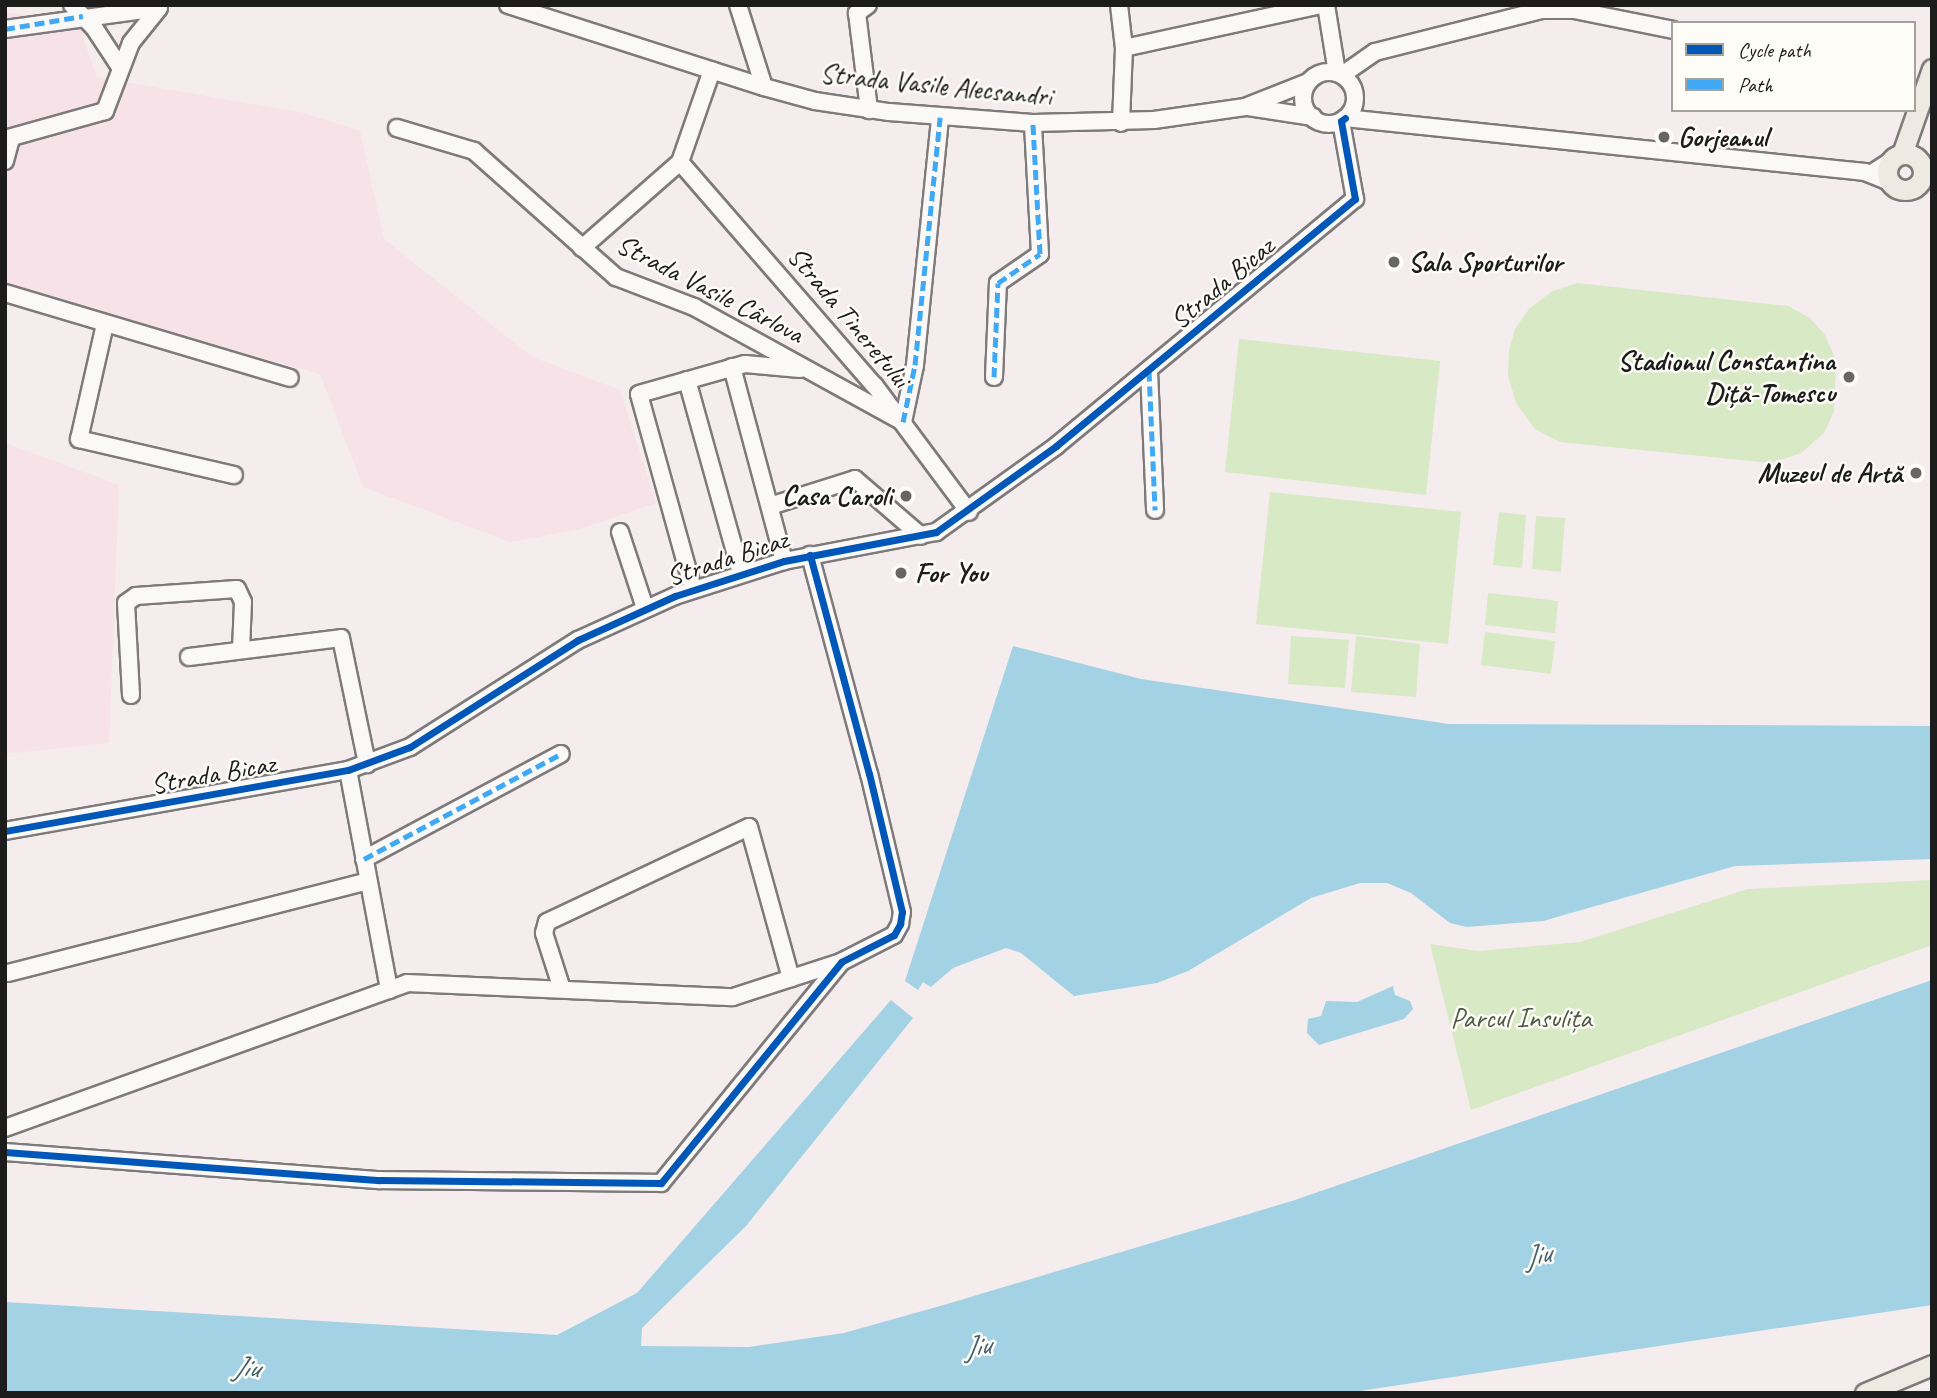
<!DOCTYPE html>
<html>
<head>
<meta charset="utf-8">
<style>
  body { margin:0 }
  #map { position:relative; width:1937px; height:1398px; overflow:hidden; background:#f5ecee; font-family:Caveat,sans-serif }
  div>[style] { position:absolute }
  .built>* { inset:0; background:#f6e2e8 }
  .green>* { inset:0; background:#d7e9c5 }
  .water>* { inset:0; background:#a2d2e4 }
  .roads { filter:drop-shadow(2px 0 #7e7a7a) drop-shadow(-2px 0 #7e7a7a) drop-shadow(0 2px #7e7a7a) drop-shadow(0 -2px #7e7a7a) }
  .minor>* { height:16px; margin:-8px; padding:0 8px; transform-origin:8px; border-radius:8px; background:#faf9f7 }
  .minor>.ring { margin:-8px; padding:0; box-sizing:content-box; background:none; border:16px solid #faf9f7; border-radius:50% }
  .major>* { height:19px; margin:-9.5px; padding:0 9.5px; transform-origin:9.5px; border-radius:9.5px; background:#efeae1 }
  .major>.ring { margin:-9.5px; padding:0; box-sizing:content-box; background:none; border:19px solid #efeae1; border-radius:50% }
  .quiet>* { height:5px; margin-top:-2.5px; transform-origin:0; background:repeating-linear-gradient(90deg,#3fa9f5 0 10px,transparent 0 15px) }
  .cycleway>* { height:7px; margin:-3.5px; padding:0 3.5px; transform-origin:3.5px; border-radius:3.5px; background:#0057b8 }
  .dots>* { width:19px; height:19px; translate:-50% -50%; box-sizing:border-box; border:4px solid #fdfcf7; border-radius:50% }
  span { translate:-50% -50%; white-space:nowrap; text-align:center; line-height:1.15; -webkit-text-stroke:5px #fdfcf7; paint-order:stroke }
  .street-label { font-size:28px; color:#1c1c1c }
  .poi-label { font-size:28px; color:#1c1c1c; font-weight:700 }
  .left { translate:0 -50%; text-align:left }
  .right { translate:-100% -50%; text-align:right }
  .park-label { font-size:28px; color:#4d5944 }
  .water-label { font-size:30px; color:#44606a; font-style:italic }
  .frame { position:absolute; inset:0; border:7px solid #1c1c1c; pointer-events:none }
  .legend { position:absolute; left:1671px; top:21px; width:245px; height:91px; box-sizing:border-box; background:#fdfcf7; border:2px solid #a3a29f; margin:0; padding:9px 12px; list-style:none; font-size:21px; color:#1c1c1c }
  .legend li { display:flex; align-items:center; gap:14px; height:35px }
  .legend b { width:35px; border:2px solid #a3a29f }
</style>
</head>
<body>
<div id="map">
  <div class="built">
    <i style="clip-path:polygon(5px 12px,78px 23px,97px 77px,304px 113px,360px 131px,384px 239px,532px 357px,620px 390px,656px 503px,580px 529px,510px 542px,363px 487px,320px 374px,5px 286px)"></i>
    <i style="clip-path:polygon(5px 443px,119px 485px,109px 743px,5px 754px)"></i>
  </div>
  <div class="green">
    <i style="clip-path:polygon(1577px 283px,1788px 306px,1810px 318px,1825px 335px,1836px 360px,1834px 411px,1824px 433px,1801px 453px,1771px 463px,1560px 442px,1535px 429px,1516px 403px,1508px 375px,1509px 350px,1515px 329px,1529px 309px,1551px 292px)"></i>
    <i style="clip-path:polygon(1239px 339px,1440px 361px,1426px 495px,1225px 472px)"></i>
    <i style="clip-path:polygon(1270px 492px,1461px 512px,1448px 644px,1256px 624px)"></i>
    <i style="clip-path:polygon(1499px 512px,1526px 515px,1522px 568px,1493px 565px)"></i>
    <i style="clip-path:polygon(1536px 516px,1565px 518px,1561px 572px,1532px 569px)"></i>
    <i style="clip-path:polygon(1488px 593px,1558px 601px,1555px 633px,1485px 625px)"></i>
    <i style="clip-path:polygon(1485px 632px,1555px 641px,1551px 674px,1481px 665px)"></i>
    <i style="clip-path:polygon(1291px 636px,1349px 640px,1345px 688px,1288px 684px)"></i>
    <i style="clip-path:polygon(1356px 636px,1420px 644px,1416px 697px,1351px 692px)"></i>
    <i style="clip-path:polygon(1932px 880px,1932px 945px,1471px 1110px,1430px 944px,1478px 951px,1580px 942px,1748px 889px)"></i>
  </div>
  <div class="water">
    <i style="clip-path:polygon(1013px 646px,1141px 679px,1449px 724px,1932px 726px,1932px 859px,1735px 866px,1543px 921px,1467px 927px,1450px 923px,1411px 893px,1387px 883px,1360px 883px,1311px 898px,1188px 971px,1157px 983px,1074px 996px,1021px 953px,1006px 948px,953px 968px,931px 987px,923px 982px,918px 990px,905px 981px)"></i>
    <i style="clip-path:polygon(1932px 980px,1932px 1305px,1346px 1393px,5px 1393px,5px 1302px,557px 1335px,637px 1293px,891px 1000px,913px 1018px,746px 1226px,642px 1328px,641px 1346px,749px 1347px,844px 1333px,947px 1304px,1292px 1201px)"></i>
    <i style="clip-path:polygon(1393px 986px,1395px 995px,1410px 1001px,1413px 1009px,1404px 1019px,1319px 1045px,1307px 1033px,1308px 1019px,1321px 1016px,1326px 1001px,1357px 1002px)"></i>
  </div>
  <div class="roads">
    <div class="minor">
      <i style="left:72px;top:5px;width:33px;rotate:46deg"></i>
      <i style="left:95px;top:29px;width:45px;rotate:56.7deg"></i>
      <i style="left:508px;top:5px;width:269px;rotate:17.8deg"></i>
      <i style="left:764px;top:87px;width:53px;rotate:15.4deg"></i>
      <i style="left:815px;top:101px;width:75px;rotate:8.5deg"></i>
      <i style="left:889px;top:112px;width:144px;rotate:4.4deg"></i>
      <i style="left:1033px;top:123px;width:121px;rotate:-1.4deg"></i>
      <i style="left:1154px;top:120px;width:92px;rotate:-8.1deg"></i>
      <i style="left:1245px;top:107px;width:68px;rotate:-21.6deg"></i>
      <i style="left:738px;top:5px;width:86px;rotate:72.4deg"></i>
      <i style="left:868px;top:5px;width:14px;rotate:144deg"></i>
      <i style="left:857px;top:13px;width:98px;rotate:82.9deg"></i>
      <i style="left:1119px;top:5px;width:43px;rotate:83.4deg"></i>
      <i style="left:1124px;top:48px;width:75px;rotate:92.3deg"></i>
      <i style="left:1326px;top:5px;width:69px;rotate:80.8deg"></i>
      <i style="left:5px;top:29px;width:155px;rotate:-7.8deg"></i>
      <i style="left:159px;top:8px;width:45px;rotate:128.7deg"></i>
      <i style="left:131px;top:43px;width:73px;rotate:110.9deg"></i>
      <i style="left:105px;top:111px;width:104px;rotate:164.4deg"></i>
      <i style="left:1124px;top:48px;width:203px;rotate:-12.3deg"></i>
      <i class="ring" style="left:1303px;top:72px;width:36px;height:36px"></i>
      <i style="left:1342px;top:75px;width:40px;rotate:-34.9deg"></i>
      <i style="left:1375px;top:52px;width:172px;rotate:-14.1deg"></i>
      <i style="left:1542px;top:10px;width:32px"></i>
      <i style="left:1574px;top:10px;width:101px;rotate:11.4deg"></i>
      <i style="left:1248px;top:107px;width:66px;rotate:8.7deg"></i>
      <i style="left:1345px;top:118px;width:523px;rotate:5.93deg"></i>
      <i style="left:1865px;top:172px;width:27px;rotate:22deg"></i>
      <i style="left:397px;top:128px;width:80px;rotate:16.6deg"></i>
      <i style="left:474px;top:151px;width:190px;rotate:41.6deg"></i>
      <i style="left:616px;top:277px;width:84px;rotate:21deg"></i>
      <i style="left:694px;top:307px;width:239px;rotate:28.8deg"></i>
      <i style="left:903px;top:422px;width:58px;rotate:-78.1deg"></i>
      <i style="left:915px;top:365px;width:249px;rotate:-84.2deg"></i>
      <i style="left:5px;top:161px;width:24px;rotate:-75deg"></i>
      <i style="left:680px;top:162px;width:297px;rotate:49deg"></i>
      <i style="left:875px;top:386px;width:157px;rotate:53.3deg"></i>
      <i style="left:1872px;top:173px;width:20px;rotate:-33deg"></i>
      <i style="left:582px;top:248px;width:130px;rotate:-41.3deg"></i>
      <i style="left:680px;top:162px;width:97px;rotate:-70.8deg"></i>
      <i style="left:5px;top:293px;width:297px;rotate:16.6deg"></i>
      <i style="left:105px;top:324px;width:118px;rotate:102.7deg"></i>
      <i style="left:79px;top:439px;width:159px;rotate:13.1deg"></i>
      <i style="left:732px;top:367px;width:201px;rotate:75deg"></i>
      <i style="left:1149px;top:371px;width:139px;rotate:87.5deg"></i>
      <i style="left:994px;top:377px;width:94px;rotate:-87.6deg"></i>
      <i style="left:998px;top:283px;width:51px;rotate:-34.6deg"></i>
      <i style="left:1040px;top:254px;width:131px;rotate:-93.1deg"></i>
      <i style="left:687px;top:380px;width:201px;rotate:74.4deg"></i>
      <i style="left:770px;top:506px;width:89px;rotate:-17.6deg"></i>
      <i style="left:855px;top:479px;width:87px;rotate:40.8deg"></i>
      <i style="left:620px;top:532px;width:80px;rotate:71.8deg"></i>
      <i style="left:693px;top:589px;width:202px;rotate:-105.5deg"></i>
      <i style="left:639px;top:394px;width:110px;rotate:-15.8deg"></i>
      <i style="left:745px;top:364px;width:55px;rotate:5.2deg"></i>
      <i style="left:189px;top:657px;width:153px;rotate:-7.1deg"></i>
      <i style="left:341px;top:638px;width:129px;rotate:78.3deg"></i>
      <i style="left:131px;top:695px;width:92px;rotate:-93.1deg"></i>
      <i style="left:126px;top:603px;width:12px;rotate:-35deg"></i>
      <i style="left:136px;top:596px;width:101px;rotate:-4deg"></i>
      <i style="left:237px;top:589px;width:14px;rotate:65deg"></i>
      <i style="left:243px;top:602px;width:47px;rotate:92.4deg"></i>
      <i style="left:348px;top:770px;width:224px;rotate:79.4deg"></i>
      <i style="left:5px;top:831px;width:348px;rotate:-10.1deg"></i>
      <i style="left:348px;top:770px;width:66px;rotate:-20.4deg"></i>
      <i style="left:410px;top:747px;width:199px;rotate:-32.5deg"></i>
      <i style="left:578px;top:640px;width:107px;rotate:-24.4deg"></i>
      <i style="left:675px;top:596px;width:114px;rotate:-17.8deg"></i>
      <i style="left:784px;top:561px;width:155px;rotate:-10.8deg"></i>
      <i style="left:936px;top:532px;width:148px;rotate:-35.6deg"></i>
      <i style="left:1056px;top:446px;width:388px;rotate:-39.6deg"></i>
      <i style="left:1355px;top:199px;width:79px;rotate:-100.2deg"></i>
      <i style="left:364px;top:859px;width:223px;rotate:-28.1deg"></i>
      <i style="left:8px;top:973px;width:372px;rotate:-14.3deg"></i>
      <i style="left:561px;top:986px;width:56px;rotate:-107.8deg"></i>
      <i style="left:544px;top:933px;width:11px;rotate:-75deg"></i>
      <i style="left:547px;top:922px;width:223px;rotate:-25.2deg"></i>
      <i style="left:749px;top:827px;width:157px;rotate:74.5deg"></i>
      <i style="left:5px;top:1128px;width:427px;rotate:-19.8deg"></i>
      <i style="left:407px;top:983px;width:326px;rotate:2.5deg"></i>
      <i style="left:733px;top:997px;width:114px;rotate:-18deg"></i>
      <i style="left:5px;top:1152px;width:376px;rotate:4.3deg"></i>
      <i style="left:380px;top:1180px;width:281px;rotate:0.6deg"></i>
      <i style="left:661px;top:1183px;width:285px;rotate:-50.8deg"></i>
      <i style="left:841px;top:962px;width:59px;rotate:-27deg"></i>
      <i style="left:894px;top:935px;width:13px;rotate:-61deg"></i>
      <i style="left:900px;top:924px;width:12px;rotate:-81deg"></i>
      <i style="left:902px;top:912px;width:142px;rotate:-103.4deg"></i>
      <i style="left:869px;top:774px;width:227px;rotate:-105.1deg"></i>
    </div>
    <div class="major">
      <i class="ring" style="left:1887px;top:154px;width:17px;height:17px"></i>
      <i style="left:1902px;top:154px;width:90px;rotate:-70.6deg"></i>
      <i style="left:1865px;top:1393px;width:73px;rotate:-22.7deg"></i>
    </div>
  </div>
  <div class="quiet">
    <i style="left:5px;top:29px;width:79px;rotate:-9.5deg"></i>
    <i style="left:1149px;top:371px;width:139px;rotate:87.5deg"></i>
    <i style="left:994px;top:377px;width:94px;rotate:-87.6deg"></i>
    <i style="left:998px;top:283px;width:51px;rotate:-34.6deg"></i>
    <i style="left:1040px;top:254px;width:131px;rotate:-93.1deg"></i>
    <i style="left:903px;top:422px;width:58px;rotate:-78.1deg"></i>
    <i style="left:915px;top:365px;width:249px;rotate:-84.2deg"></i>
    <i style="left:364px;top:859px;width:223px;rotate:-28.1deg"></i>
  </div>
  <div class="cycleway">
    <i style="left:5px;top:831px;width:348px;rotate:-10.1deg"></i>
    <i style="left:348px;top:770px;width:66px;rotate:-20.4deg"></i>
    <i style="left:410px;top:747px;width:199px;rotate:-32.5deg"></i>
    <i style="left:578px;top:640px;width:107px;rotate:-24.4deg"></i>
    <i style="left:675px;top:596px;width:114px;rotate:-17.8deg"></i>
    <i style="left:784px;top:561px;width:155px;rotate:-10.8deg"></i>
    <i style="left:936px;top:532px;width:148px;rotate:-35.6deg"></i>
    <i style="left:1056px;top:446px;width:388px;rotate:-39.6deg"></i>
    <i style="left:1355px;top:199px;width:79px;rotate:-100.2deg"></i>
    <i style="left:1341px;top:121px;width:5px;rotate:-37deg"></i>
    <i style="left:5px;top:1152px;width:376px;rotate:4.3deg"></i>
    <i style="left:380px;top:1180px;width:281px;rotate:0.6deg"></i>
    <i style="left:661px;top:1183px;width:285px;rotate:-50.8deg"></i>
    <i style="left:841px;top:962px;width:59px;rotate:-27deg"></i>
    <i style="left:894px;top:935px;width:13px;rotate:-61deg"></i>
    <i style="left:900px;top:924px;width:12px;rotate:-81deg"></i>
    <i style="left:902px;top:912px;width:142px;rotate:-103.4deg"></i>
    <i style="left:869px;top:774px;width:227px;rotate:-105.1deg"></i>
  </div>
  <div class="dots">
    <i style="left:1664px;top:137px;background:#686566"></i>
    <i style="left:1394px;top:262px;background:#686566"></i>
    <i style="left:1849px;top:377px;background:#686566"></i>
    <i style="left:1916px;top:473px;background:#686566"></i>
    <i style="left:906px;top:496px;background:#686566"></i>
    <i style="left:901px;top:573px;background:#686566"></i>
  </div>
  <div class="street-label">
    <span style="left:936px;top:85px;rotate:6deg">Strada Vasile Alecsandri</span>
    <span style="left:1222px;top:283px;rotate:-40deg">Strada Bicaz</span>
    <span style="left:710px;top:289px;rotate:27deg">Strada Vasile Cârlova</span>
    <span style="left:849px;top:317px;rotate:50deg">Strada Tineretului</span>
    <span style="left:727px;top:558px;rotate:-18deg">Strada Bicaz</span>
    <span style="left:213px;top:774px;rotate:-10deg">Strada Bicaz</span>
  </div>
  <div class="poi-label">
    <span class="left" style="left:1678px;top:137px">Gorjeanul</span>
    <span class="left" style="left:1408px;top:262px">Sala Sporturilor</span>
    <span class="right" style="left:1835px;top:377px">Stadionul Constantina<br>Diță-Tomescu</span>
    <span class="right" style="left:1902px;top:473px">Muzeul de Artă</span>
    <span class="right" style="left:892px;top:496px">Casa Caroli</span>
    <span class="left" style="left:915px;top:573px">For You</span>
  </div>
  <div class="park-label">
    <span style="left:1521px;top:1018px">Parcul Insulița</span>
  </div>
  <div class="water-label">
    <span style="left:1537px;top:1255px;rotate:-13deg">Jiu</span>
    <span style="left:977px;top:1346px;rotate:-9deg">Jiu</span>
    <span style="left:246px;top:1367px;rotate:3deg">Jiu</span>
  </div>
  <div class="frame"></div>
  <ul class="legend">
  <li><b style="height:9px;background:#0057b8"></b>Cycle path</li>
  <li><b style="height:9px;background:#3fa9f5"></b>Path</li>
  </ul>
</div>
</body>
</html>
